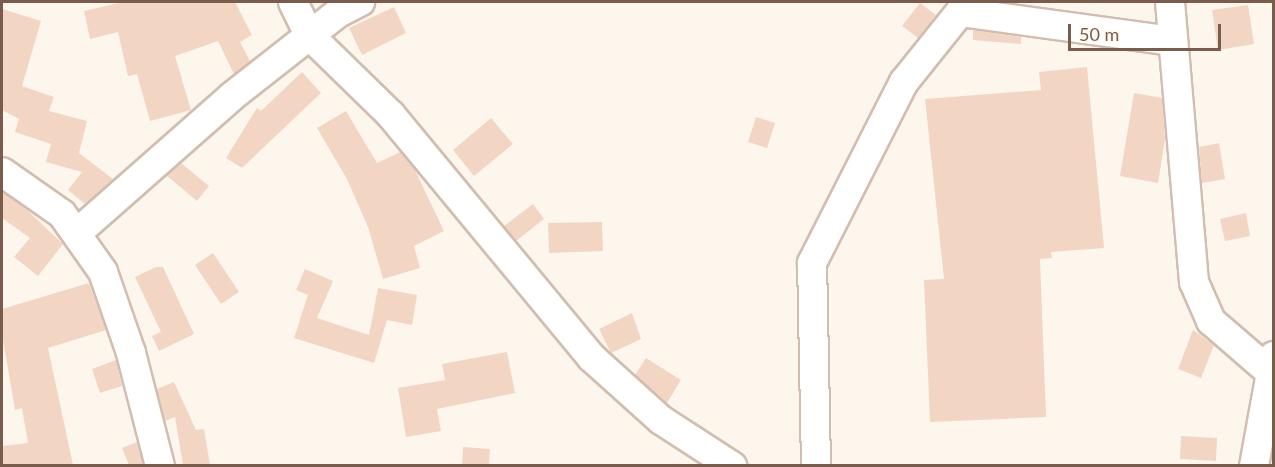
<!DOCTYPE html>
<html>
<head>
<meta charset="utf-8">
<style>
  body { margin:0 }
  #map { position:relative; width:1275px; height:467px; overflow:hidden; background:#fdf6ec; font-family:Lato,sans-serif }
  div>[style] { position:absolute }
  .building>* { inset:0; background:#f3d5c3 }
  .roads { filter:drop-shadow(2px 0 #d1beb0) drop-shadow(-2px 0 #d1beb0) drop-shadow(0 2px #d1beb0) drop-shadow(0 -2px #d1beb0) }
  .minor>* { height:28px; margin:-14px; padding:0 14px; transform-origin:14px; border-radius:14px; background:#fff }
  span { translate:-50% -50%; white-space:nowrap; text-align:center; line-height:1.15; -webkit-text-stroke:4.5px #fffaf3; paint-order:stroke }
  .frame { position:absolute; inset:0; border:3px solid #7a5c4d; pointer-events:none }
  .scale { position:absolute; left:1068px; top:24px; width:153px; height:27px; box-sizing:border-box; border:3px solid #7a5c4d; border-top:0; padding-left:8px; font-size:18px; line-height:21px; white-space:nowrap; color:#7a5c4d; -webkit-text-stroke:4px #fffaf3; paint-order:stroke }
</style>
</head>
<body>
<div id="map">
  <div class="building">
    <i style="clip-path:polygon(123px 2px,235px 2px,252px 35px,240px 42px,250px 61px,234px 74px,218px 41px,175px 56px,191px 110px,150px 121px,137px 74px,128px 76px,118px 32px,90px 39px,84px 11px)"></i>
    <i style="clip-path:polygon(920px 3px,936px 15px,918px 38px,902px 26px)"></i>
    <i style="clip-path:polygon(1248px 5px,1254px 44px,1218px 50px,1212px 10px)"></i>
    <i style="clip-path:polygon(394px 7px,406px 33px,362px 55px,349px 28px)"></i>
    <i style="clip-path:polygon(2px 9px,41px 21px,22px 86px,54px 97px,49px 111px,87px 121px,79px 153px,113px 179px,85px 204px,68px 190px,82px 172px,46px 162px,51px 144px,15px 132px,19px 119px,2px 110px)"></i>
    <i style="clip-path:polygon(973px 30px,1021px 37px,1021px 44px,973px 40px)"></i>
    <i style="clip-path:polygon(1087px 67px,1104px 248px,1051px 252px,1052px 258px,1040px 259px,1046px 417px,930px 422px,924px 280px,944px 279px,925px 99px,1041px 90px,1039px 72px)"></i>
    <i style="clip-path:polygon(302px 72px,321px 93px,242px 168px,226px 158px,257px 108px,261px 111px)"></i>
    <i style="clip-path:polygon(1134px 93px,1162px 98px,1165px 139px,1158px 183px,1120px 176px)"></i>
    <i style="clip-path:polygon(346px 111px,377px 163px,400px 152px,415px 170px,444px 231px,414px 246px,420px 268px,383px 279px,368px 227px,347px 179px,317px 128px)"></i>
    <i style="clip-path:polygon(756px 117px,775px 123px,767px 148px,748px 142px)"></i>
    <i style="clip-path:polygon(491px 118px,513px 144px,474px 176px,453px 150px)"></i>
    <i style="clip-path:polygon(1219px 143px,1225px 179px,1202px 183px,1199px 147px)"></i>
    <i style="clip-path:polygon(181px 163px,209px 186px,197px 201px,167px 176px)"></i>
    <i style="clip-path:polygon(2px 192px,28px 211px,63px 244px,38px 276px,14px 257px,30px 238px,2px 218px)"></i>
    <i style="clip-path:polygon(533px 204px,544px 219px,516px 241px,504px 226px)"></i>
    <i style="clip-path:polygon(1246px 213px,1250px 236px,1225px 241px,1220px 219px)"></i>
    <i style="clip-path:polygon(602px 222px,603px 251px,549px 253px,548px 223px)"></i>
    <i style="clip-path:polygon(213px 253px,239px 292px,221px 304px,195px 265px)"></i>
    <i style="clip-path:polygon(156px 267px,163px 267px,194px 334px,159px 351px,152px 336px,161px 332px,135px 277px)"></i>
    <i style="clip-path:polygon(305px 269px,333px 281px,317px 318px,369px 335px,378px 288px,417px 295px,412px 325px,387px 320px,374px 363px,294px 338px,308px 295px,296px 290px)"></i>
    <i style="clip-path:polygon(89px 283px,106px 330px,48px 348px,73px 465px,2px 465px,2px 446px,28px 443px,22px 408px,15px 410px,2px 334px,2px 309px)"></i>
    <i style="clip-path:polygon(632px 313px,641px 339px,611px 353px,599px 329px)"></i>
    <i style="clip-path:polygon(1193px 330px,1214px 345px,1201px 378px,1178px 369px)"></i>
    <i style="clip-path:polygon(507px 352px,515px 393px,437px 409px,441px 431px,406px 437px,398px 388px,445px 380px,442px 364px)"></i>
    <i style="clip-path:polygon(646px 358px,681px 380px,667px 403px,635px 375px)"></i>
    <i style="clip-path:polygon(116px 360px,122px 386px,100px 393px,92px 369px)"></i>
    <i style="clip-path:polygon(174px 382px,196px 430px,204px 429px,210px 465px,183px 465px,175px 417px,165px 421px,157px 389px)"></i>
    <i style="clip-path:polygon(1181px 436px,1217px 438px,1216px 461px,1180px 459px)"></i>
    <i style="clip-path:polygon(137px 442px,143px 465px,129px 465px,122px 448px)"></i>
    <i style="clip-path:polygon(463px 447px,490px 449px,489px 465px,462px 465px)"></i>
  </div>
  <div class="roads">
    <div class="minor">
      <i style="left:293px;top:2px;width:37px;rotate:64deg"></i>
      <i style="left:309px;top:35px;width:115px;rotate:44.3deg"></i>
      <i style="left:391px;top:115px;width:314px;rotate:50.4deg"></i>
      <i style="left:591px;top:357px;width:94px;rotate:42deg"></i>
      <i style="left:661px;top:420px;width:85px;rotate:32.9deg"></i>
      <i style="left:1170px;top:2px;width:281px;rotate:85.1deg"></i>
      <i style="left:1194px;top:282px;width:43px;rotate:66.4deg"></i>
      <i style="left:1211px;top:321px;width:77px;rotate:40.8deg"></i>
      <i style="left:2px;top:172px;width:73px;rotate:35deg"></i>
      <i style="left:62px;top:214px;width:71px;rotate:54.7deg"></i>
      <i style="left:103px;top:272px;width:86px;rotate:70.9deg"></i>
      <i style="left:131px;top:353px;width:117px;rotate:75.6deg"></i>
      <i style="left:77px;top:233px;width:205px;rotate:-41.4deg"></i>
      <i style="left:231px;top:97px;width:136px;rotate:-38.1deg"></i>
      <i style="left:338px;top:13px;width:25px;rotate:-27deg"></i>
      <i style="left:816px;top:466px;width:203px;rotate:-91.1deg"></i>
      <i style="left:812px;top:263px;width:203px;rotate:-63.1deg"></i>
      <i style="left:904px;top:82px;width:90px;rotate:-51.3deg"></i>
      <i style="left:960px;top:12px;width:215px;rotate:7.8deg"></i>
      <i style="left:1254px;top:466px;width:112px;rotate:-79.7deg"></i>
    </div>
  </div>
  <div class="frame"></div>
  <div class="scale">50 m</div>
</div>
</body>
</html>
